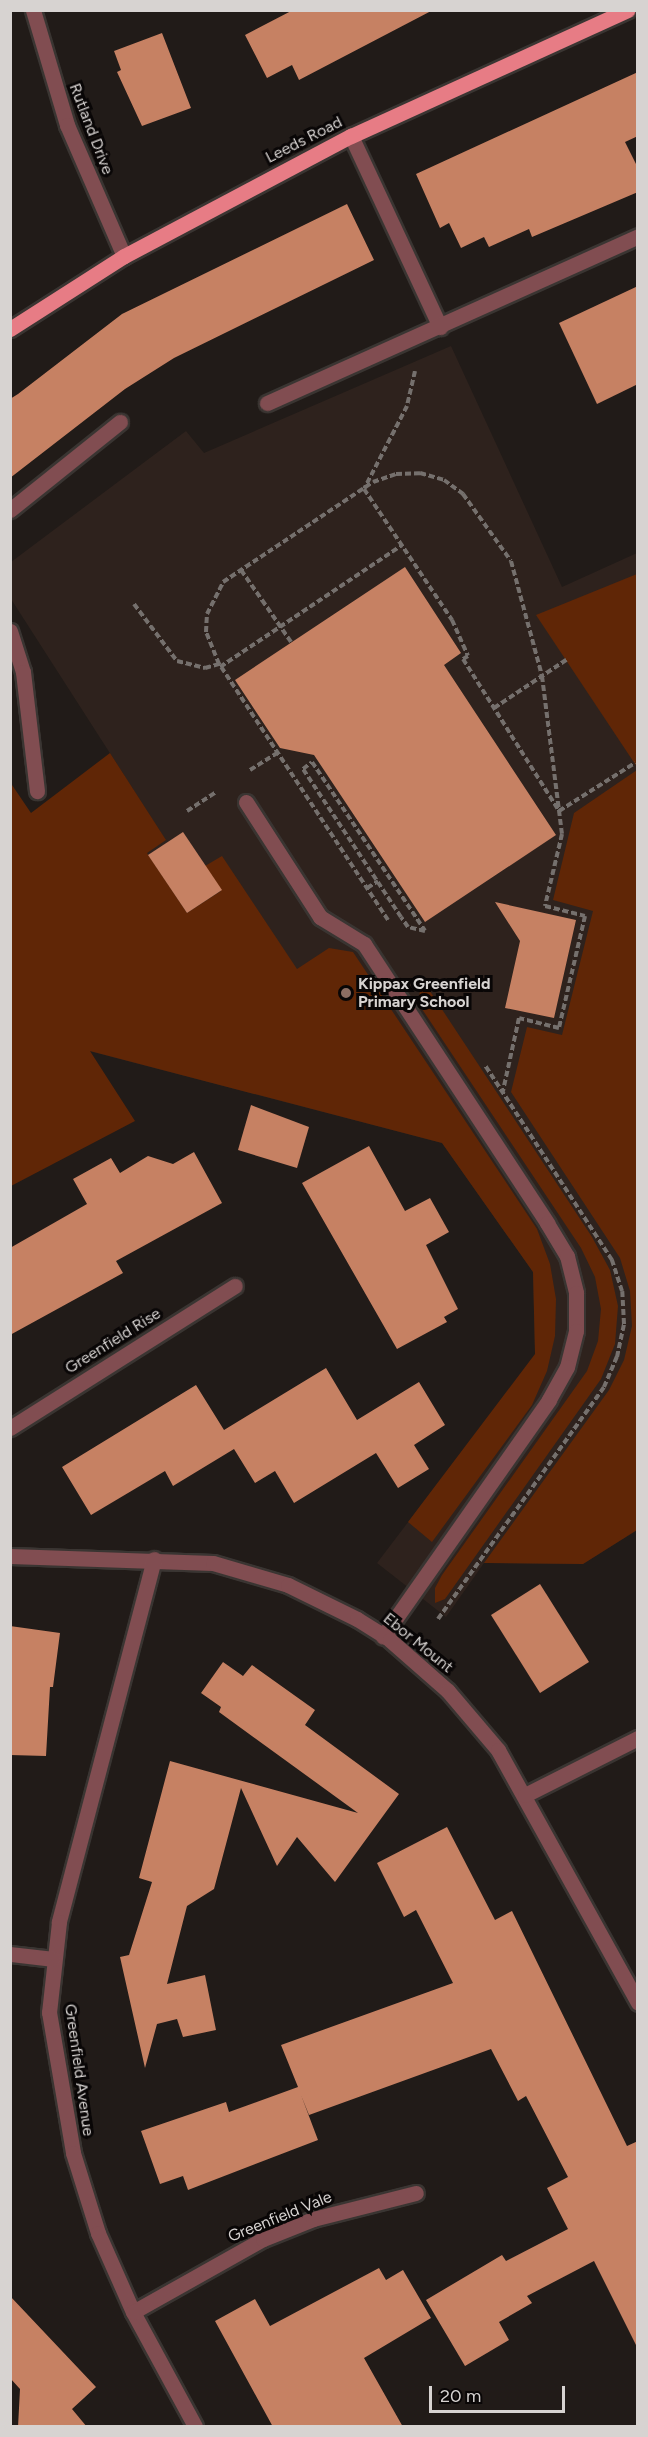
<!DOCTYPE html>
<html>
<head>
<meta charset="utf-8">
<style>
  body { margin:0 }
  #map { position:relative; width:648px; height:2437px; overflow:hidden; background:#211b18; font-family:Figtree,sans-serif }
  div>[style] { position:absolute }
  .built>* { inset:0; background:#2e221d }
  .green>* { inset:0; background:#602606 }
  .building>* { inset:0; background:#c68163 }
  .path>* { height:4px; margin-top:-2px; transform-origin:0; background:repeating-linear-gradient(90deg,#75706d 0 6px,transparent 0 9px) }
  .roads { filter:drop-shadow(2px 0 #3a3532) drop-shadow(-2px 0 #3a3532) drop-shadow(0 2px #3a3532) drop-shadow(0 -2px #3a3532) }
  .minor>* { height:15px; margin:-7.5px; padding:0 7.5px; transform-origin:7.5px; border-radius:7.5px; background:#814d51 }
  .major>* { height:15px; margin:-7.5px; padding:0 7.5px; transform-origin:7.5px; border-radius:7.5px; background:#e77c85 }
  .path-bridge>* { height:4px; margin-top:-2px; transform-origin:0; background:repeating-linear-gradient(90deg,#75706d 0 6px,transparent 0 9px) }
  .dots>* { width:16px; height:16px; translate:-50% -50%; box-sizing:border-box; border:3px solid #090606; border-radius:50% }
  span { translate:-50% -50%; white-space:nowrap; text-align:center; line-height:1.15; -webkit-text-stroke:6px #090606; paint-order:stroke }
  .street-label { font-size:16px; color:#d7d3d1 }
  .poi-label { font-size:16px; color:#d7d3d1; font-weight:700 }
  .left { translate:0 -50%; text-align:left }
  .frame { position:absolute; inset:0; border:12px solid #d7d3d1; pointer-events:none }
  .scale { position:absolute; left:429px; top:2386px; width:136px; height:27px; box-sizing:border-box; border:3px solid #d7d3d1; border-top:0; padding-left:8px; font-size:18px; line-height:21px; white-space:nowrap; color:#d7d3d1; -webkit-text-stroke:4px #090606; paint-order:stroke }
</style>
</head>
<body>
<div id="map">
  <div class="built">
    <i style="clip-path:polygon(451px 346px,562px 587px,637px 553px,637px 1530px,583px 1564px,484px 1563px,446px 1617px,377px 1563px,535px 1355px,533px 1272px,442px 1143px,89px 1051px,21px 936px,165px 839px,11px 599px,11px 562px,186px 431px,204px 453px)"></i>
  </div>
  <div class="green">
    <i style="clip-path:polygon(637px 574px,637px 767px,536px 615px)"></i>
    <i style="clip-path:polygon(110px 753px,166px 840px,147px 853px,187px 913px,221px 891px,205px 866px,222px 856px,297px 969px,329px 948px,353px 952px,537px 1229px,550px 1264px,556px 1299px,555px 1336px,547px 1371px,532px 1405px,432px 1542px,408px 1522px,535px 1354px,533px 1272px,442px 1143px,90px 1051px,135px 1121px,11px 1186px,10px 782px,31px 813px)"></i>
    <i style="clip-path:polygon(637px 770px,637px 1530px,583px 1564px,484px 1563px,609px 1390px,624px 1360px,632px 1326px,630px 1291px,620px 1258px,511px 1092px,527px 1027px,562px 1035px,593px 911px,553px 900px,574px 813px)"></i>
    <i style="clip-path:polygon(422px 979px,592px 1237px,610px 1270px,618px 1306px,615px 1344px,601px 1379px,445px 1599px,435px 1603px,435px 1588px,442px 1575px,587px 1371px,598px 1341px,601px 1309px,595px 1277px,581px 1248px,418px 1003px)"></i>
  </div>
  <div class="building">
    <i style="clip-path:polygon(293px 10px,433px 10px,299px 80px,292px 65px,267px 78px,245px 35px)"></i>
    <i style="clip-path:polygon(162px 33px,191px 108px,142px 126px,117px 72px,121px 70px,114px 51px)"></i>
    <i style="clip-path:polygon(638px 72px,638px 136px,625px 142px,638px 168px,638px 192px,532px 237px,529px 229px,489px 247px,484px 237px,461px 248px,449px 223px,440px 228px,416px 174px)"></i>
    <i style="clip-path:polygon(347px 204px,374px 260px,174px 358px,125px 389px,10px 478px,10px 399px,18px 394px,122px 314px)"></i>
    <i style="clip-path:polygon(638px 286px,638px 384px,597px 404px,559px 323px)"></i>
    <i style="clip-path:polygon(405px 567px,461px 653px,444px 665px,556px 835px,425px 922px,314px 755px,280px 748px,235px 680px)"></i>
    <i style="clip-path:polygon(183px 832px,222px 890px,187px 913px,148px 855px)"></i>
    <i style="clip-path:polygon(495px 902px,576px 920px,554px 1018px,505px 1008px,520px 941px)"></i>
    <i style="clip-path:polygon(251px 1105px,309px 1127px,297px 1168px,238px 1150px)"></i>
    <i style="clip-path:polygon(369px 1146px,405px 1211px,430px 1198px,449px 1232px,426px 1245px,458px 1309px,444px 1317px,447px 1322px,397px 1349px,302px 1183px)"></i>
    <i style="clip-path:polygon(194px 1152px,222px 1203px,116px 1261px,123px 1273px,10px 1335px,10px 1248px,87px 1204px,73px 1179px,111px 1158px,120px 1173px,148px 1156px,173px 1164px)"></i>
    <i style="clip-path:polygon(326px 1368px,357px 1420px,419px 1382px,445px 1425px,414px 1445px,429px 1469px,398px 1488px,376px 1453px,294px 1503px,275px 1471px,255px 1483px,234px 1449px,173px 1486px,165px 1471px,91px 1515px,62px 1467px,196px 1385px,224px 1430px)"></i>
    <i style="clip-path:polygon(540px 1584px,589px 1662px,540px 1693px,491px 1615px)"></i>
    <i style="clip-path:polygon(10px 1626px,60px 1633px,53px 1687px,50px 1687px,46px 1756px,10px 1755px)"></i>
    <i style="clip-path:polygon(223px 1662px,243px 1676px,252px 1665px,315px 1710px,305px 1725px,399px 1794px,335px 1882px,297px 1837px,277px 1866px,241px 1788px,214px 1889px,187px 1906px,167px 1984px,205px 1975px,216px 2030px,183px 2037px,177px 2019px,157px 2024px,145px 2068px,120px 1957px,129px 1955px,152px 1882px,139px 1878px,170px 1761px,358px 1813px,219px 1712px,221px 1707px,201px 1693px)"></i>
    <i style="clip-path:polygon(447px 1827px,495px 1920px,512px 1911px,627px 2146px,638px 2141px,638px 2349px,594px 2261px,527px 2296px,532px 2303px,499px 2322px,509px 2340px,465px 2366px,426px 2300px,502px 2255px,506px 2261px,568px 2229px,547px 2188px,568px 2177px,526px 2096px,518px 2101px,491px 2049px,309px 2115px,301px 2095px,318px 2140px,188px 2190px,183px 2176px,160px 2184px,141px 2131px,226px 2102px,229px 2112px,298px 2087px,281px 2045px,453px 1983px,416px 1910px,404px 1917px,377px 1863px)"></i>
    <i style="clip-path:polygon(379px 2268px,386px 2280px,403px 2270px,431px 2318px,364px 2358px,403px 2427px,273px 2427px,215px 2321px,255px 2299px,270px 2326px)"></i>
    <i style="clip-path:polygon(10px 2296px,96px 2387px,72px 2409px,87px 2427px,18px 2427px,20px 2389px,10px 2378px)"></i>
  </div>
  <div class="path">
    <i style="left:415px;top:371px;width:36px;rotate:103deg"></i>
    <i style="left:407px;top:406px;width:93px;rotate:117.4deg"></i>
    <i style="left:364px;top:489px;width:158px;rotate:56.1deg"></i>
    <i style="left:452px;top:620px;width:39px;rotate:66deg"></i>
    <i style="left:468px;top:656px;width:6px;rotate:149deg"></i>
    <i style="left:463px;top:659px;width:180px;rotate:57.7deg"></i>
    <i style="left:559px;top:811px;width:90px;rotate:-32.3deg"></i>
    <i style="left:241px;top:570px;width:37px;rotate:55deg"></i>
    <i style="left:134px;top:604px;width:71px;rotate:53deg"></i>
    <i style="left:177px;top:661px;width:29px;rotate:14deg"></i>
    <i style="left:205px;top:668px;width:15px;rotate:-16deg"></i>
    <i style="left:220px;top:667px;width:219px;rotate:-33.8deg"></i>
    <i style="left:494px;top:708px;width:87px;rotate:-33.7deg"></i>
    <i style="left:312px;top:762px;width:203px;rotate:56.2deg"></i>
    <i style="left:425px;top:931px;width:17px;rotate:-167deg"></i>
    <i style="left:408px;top:927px;width:12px;rotate:-125deg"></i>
    <i style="left:401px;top:917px;width:178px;rotate:-123.5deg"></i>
    <i style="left:303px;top:769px;width:11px;rotate:-38deg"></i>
    <i style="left:250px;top:770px;width:32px;rotate:-32deg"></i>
    <i style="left:187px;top:811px;width:35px;rotate:-33deg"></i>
    <i style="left:367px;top:888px;width:13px;rotate:-32deg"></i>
    <i style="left:388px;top:920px;width:307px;rotate:-123.4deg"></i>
    <i style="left:219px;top:664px;width:35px;rotate:-112deg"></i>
    <i style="left:206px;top:632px;width:18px;rotate:-87deg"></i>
    <i style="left:207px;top:614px;width:36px;rotate:-63deg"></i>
    <i style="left:223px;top:582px;width:180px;rotate:-33.7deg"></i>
    <i style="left:373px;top:482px;width:24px;rotate:-19deg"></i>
    <i style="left:396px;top:474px;width:24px;rotate:-2deg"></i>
    <i style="left:420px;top:473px;width:25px;rotate:16deg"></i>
    <i style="left:444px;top:480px;width:24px;rotate:36deg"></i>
    <i style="left:463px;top:494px;width:82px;rotate:54.4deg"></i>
    <i style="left:511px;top:561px;width:119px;rotate:74.9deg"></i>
    <i style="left:542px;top:676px;width:159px;rotate:82.8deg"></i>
    <i style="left:562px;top:834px;width:74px;rotate:103.3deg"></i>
    <i style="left:545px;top:906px;width:41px;rotate:14deg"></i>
    <i style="left:585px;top:916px;width:115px;rotate:103.1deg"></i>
    <i style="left:559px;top:1028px;width:41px;rotate:-166deg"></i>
    <i style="left:519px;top:1018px;width:75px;rotate:102.4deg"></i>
    <i style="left:438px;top:1619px;width:285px;rotate:-54.4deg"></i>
    <i style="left:604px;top:1387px;width:33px;rotate:-67deg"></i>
    <i style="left:617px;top:1357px;width:34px;rotate:-78deg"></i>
    <i style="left:624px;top:1324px;width:33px;rotate:-93deg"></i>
    <i style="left:622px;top:1291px;width:33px;rotate:-108deg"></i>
    <i style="left:612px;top:1260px;width:233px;rotate:-123.1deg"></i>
  </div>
  <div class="roads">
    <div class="minor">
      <i style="left:33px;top:10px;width:120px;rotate:73.5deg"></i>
      <i style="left:67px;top:125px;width:143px;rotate:66.5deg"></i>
      <i style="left:351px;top:136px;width:211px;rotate:65deg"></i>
      <i style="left:267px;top:403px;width:407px;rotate:-24.2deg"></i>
      <i style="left:10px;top:510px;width:141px;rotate:-38.7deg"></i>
      <i style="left:10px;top:631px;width:43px;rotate:72.4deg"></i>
      <i style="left:23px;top:672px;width:120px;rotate:83.3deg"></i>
      <i style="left:246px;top:802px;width:137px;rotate:57.2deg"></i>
      <i style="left:320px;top:917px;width:52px;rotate:31.5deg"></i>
      <i style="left:364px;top:944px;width:334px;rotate:56.7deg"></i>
      <i style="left:547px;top:1223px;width:39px;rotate:59deg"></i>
      <i style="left:567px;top:1256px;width:38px;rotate:76deg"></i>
      <i style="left:576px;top:1293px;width:38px;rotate:90deg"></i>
      <i style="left:576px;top:1331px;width:37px;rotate:104deg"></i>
      <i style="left:567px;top:1367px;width:38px;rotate:119deg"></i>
      <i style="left:549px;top:1400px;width:289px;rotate:125.1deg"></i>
      <i style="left:10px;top:1428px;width:266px;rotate:-32.3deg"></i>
      <i style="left:10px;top:1556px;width:203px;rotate:2deg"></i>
      <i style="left:213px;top:1563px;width:78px;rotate:16.3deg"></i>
      <i style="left:288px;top:1585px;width:77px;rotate:26.2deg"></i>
      <i style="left:357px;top:1619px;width:39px;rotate:32deg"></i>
      <i style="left:390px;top:1640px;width:77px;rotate:41.3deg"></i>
      <i style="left:448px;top:1691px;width:77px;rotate:49.7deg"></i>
      <i style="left:498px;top:1750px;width:289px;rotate:61deg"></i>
      <i style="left:154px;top:1559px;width:375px;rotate:104.7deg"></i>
      <i style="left:59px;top:1922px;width:91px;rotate:96.3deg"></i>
      <i style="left:49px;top:2012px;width:143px;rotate:80.3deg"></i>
      <i style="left:73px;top:2153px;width:84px;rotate:72.6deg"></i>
      <i style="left:98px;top:2233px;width:86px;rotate:66.1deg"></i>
      <i style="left:133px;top:2312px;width:130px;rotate:61.5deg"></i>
      <i style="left:525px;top:1795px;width:127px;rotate:-26.8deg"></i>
      <i style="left:10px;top:1954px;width:43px;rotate:6.6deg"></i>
      <i style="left:133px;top:2312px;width:149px;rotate:-29.3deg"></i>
      <i style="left:263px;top:2239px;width:54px;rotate:-21.8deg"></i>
      <i style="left:313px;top:2219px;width:106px;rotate:-14.2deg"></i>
    </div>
    <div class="major">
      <i style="left:10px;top:329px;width:135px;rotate:-32.6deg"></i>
      <i style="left:124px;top:256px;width:257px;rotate:-27.9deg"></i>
      <i style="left:351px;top:136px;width:304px;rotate:-24.5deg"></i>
    </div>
  </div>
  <div class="path-bridge">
    <i style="left:262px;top:600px;width:51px;rotate:55.4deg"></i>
  </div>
  <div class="dots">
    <i style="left:346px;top:993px;background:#8d6e63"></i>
  </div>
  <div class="street-label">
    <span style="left:91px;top:129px;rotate:69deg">Rutland Drive</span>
    <span style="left:304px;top:140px;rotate:-27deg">Leeds Road</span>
    <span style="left:113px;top:1341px;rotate:-32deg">Greenfield Rise</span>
    <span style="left:418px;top:1643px;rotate:39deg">Ebor Mount</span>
    <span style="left:79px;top:2070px;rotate:82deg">Greenfield Avenue</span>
    <span style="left:280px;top:2217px;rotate:-22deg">Greenfield Vale</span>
  </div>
  <div class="poi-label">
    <span class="left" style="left:358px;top:993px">Kippax Greenfield<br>Primary School</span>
  </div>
  <div class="frame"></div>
  <div class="scale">20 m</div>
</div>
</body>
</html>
